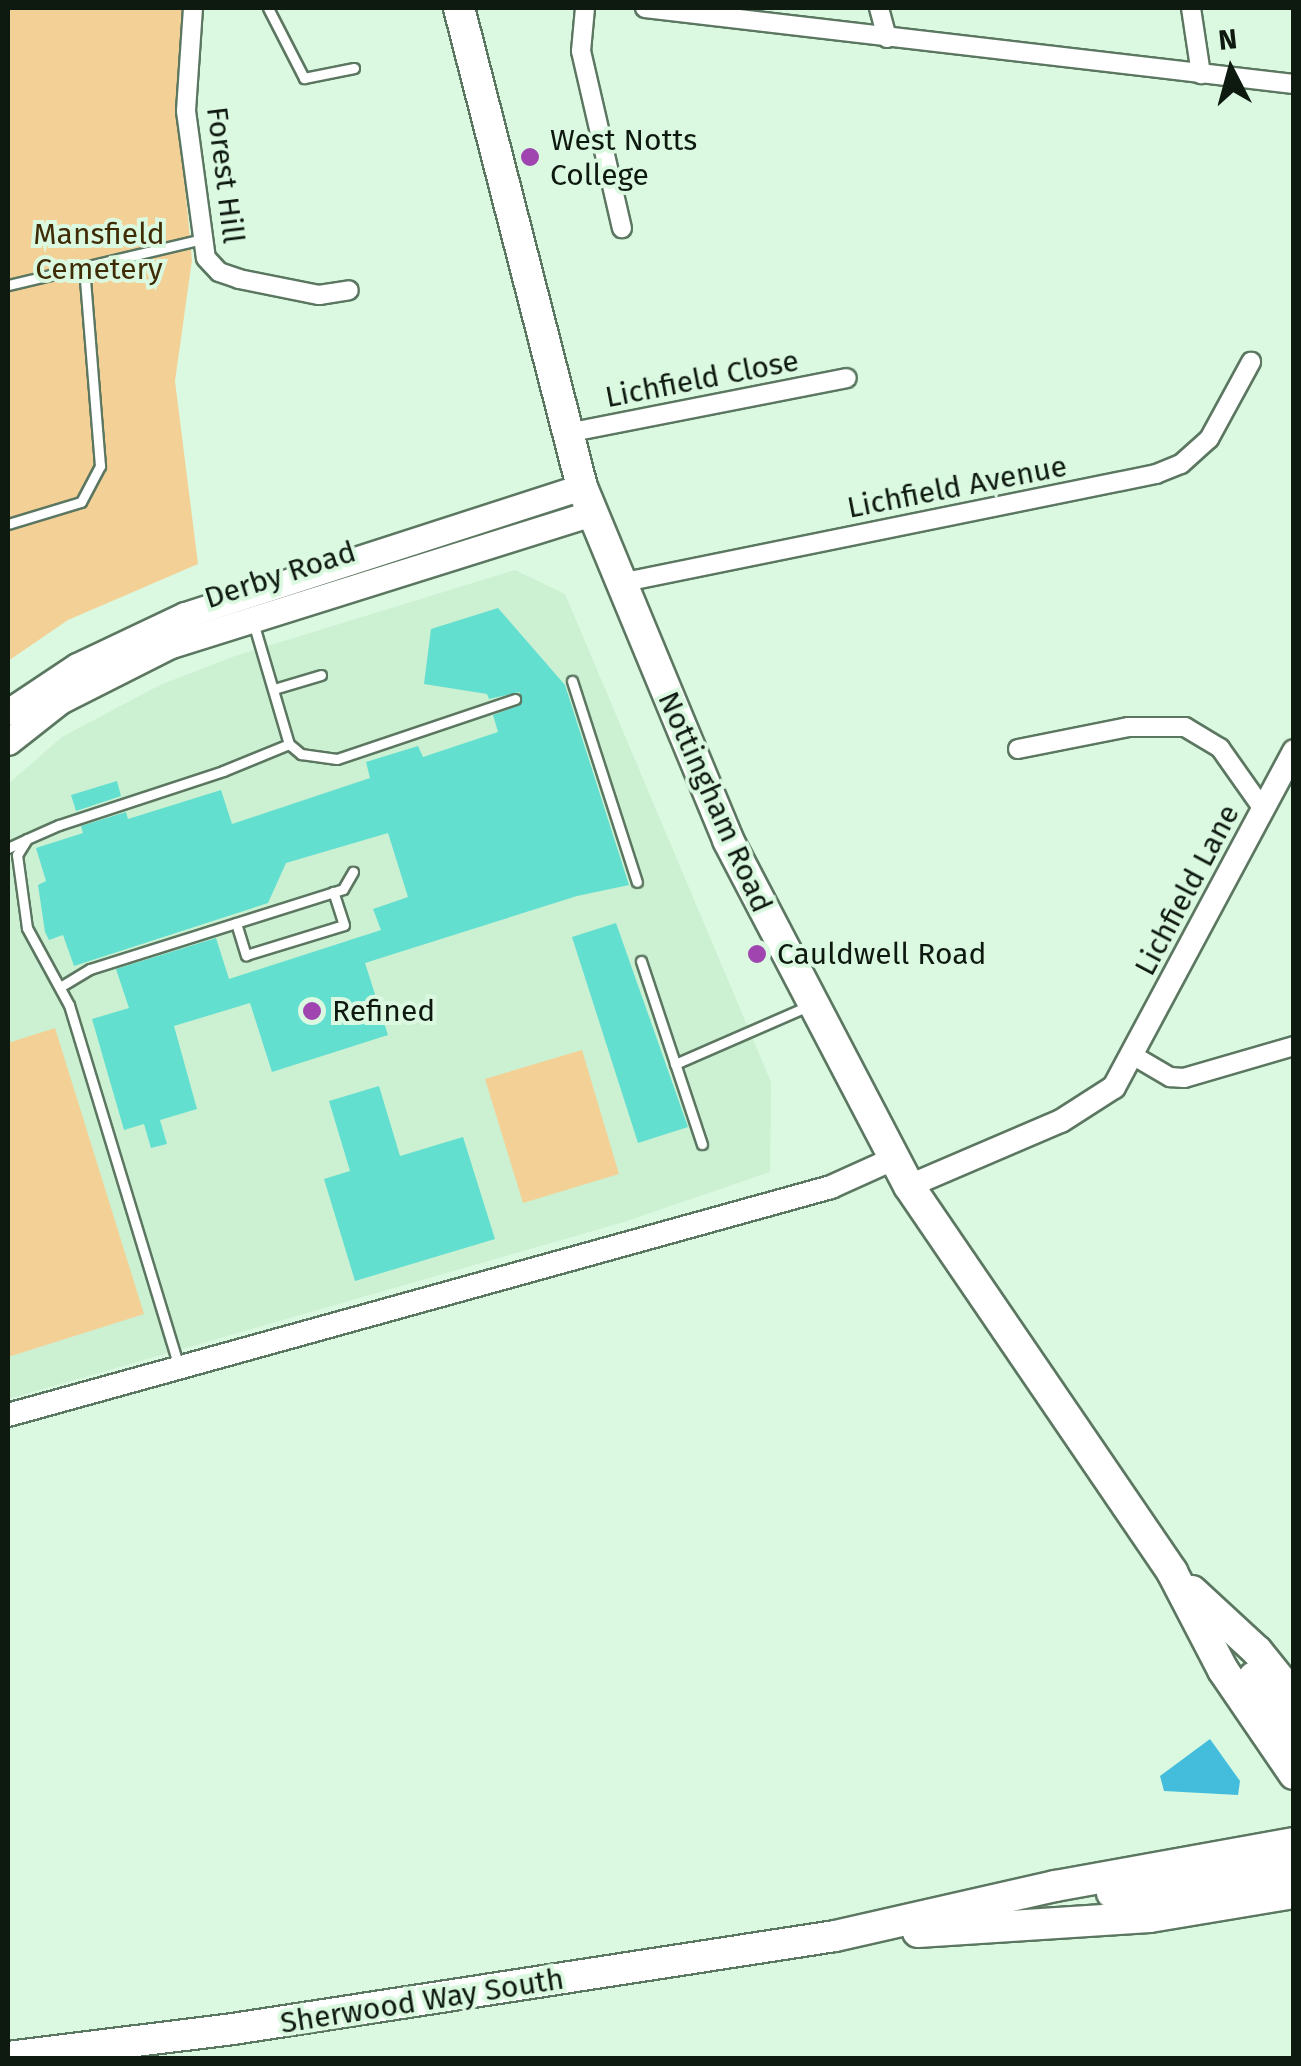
<!DOCTYPE html>
<html>
<head>
<meta charset="utf-8">
<style>
  body { margin:0 }
  #map { position:relative; width:1301px; height:2066px; overflow:hidden; background:#dbf9e0; font-family:"Fira Sans",sans-serif }
  div>[style] { position:absolute }
  .built>* { inset:0; background:#ccf0d2 }
  .green>* { inset:0; background:#f3d196 }
  .water>* { inset:0; background:#44bddc }
  .building>* { inset:0; background:#63dfd0 }
  .roads { filter:drop-shadow(2px 0 #5c7761) drop-shadow(-2px 0 #5c7761) drop-shadow(0 2px #5c7761) drop-shadow(0 -2px #5c7761) }
  .lane>* { height:9px; margin:-4.5px; padding:0 4.5px; transform-origin:4.5px; border-radius:4.5px; background:#fff }
  .street>* { height:18px; margin:-9px; padding:0 9px; transform-origin:9px; border-radius:9px; background:#fff }
  .secondary>* { height:22px; margin:-11px; padding:0 11px; transform-origin:11px; border-radius:11px; background:#fff }
  .primary>* { height:25px; margin:-12.5px; padding:0 12.5px; transform-origin:12.5px; border-radius:12.5px; background:#fff }
  .highway>* { height:30px; margin:-15px; padding:0 15px; transform-origin:15px; border-radius:15px; background:#fff }
  .dots>* { width:28px; height:28px; translate:-50% -50%; box-sizing:border-box; border:5px solid #dbf9e0; border-radius:50% }
  span { translate:-50% -50%; white-space:nowrap; text-align:center; line-height:1.15; -webkit-text-stroke:8px #dbf9e0; paint-order:stroke }
  .poi-label { font-size:30px; color:#0e1910 }
  .left { translate:0 -50%; text-align:left }
  .street-label { font-size:30px; color:#0e1910 }
  .park-label { font-size:30px; color:#3f2c07 }
  .frame { position:absolute; inset:0; border:10px solid #0e1910; pointer-events:none }
  .north { position:absolute; left:1181px; top:20px; width:100px; height:100px; -webkit-text-stroke:8px #dbf9e0; paint-order:stroke; rotate:354deg; font-size:28px; font-weight:700; line-height:40px; text-align:center; color:#0e1910 }
  .north::after { content:''; display:block; margin:auto; width:35px; height:45px; background:#0e1910; clip-path:polygon(50% 0,100% 100%,50% 72%,0 100%) }
</style>
</head>
<body>
<div id="map">
  <div class="built">
    <i style="clip-path:polygon(515px 570px,565px 594px,771px 1082px,770px 1172px,624px 1222px,8px 1399px,8px 784px,62px 737px,160px 685px,235px 656px)"></i>
  </div>
  <div class="green">
    <i style="clip-path:polygon(8px 8px,184px 8px,178px 111px,192px 260px,175px 381px,198px 564px,68px 620px,8px 661px)"></i>
    <i style="clip-path:polygon(55px 1028px,144px 1314px,8px 1357px,8px 1043px)"></i>
    <i style="clip-path:polygon(582px 1050px,619px 1174px,523px 1203px,485px 1079px)"></i>
  </div>
  <div class="water">
    <i style="clip-path:polygon(1210px 1739px,1240px 1781px,1238px 1795px,1164px 1791px,1160px 1776px)"></i>
  </div>
  <div class="building">
    <i style="clip-path:polygon(498px 608px,565px 685px,629px 885px,577px 896px,365px 963px,388px 1035px,272px 1072px,250px 1003px,174px 1026px,197px 1109px,160px 1120px,167px 1144px,151px 1148px,144px 1124px,124px 1130px,92px 1019px,129px 1008px,116px 969px,216px 938px,229px 979px,381px 930px,373px 909px,408px 897px,388px 833px,286px 863px,268px 903px,74px 966px,63px 935px,49px 940px,45px 932px,38px 885px,46px 881px,36px 848px,83px 833px,81px 826px,126px 812px,128px 819px,221px 790px,232px 824px,370px 778px,366px 762px,418px 746px,423px 757px,498px 732px,493px 715px,520px 705px,520px 692px,489px 699px,487px 694px,424px 684px,431px 629px)"></i>
    <i style="clip-path:polygon(117px 781px,121px 796px,76px 811px,71px 795px)"></i>
    <i style="clip-path:polygon(616px 923px,688px 1127px,638px 1143px,572px 937px)"></i>
    <i style="clip-path:polygon(379px 1086px,400px 1156px,463px 1137px,495px 1239px,355px 1281px,324px 1179px,350px 1171px,329px 1101px)"></i>
  </div>
  <div class="roads">
    <div class="lane">
      <i style="left:268px;top:8px;width:79px;rotate:62.8deg"></i>
      <i style="left:304px;top:78px;width:51px;rotate:-11.3deg"></i>
      <i style="left:8px;top:285px;width:199px;rotate:-13.3deg"></i>
      <i style="left:8px;top:524px;width:76px;rotate:-16.8deg"></i>
      <i style="left:81px;top:502px;width:41px;rotate:-62.2deg"></i>
      <i style="left:100px;top:466px;width:200px;rotate:-94.6deg"></i>
      <i style="left:253px;top:622px;width:127px;rotate:73.6deg"></i>
      <i style="left:289px;top:744px;width:16px;rotate:40deg"></i>
      <i style="left:301px;top:754px;width:36px;rotate:8deg"></i>
      <i style="left:337px;top:759px;width:188px;rotate:-18.6deg"></i>
      <i style="left:572px;top:681px;width:211px;rotate:72.1deg"></i>
      <i style="left:274px;top:689px;width:49px;rotate:-16.6deg"></i>
      <i style="left:8px;top:848px;width:19px;rotate:-25deg"></i>
      <i style="left:236px;top:923px;width:34px;rotate:73deg"></i>
      <i style="left:246px;top:955px;width:102px;rotate:-17deg"></i>
      <i style="left:344px;top:925px;width:35px;rotate:-108deg"></i>
      <i style="left:641px;top:961px;width:193px;rotate:71.6deg"></i>
      <i style="left:60px;top:987px;width:35px;rotate:-31deg"></i>
      <i style="left:90px;top:969px;width:265px;rotate:-17.5deg"></i>
      <i style="left:343px;top:889px;width:20px;rotate:-60deg"></i>
      <i style="left:675px;top:1064px;width:148px;rotate:-23.5deg"></i>
      <i style="left:179px;top:1367px;width:378px;rotate:-106.9deg"></i>
      <i style="left:69px;top:1005px;width:88px;rotate:-118.6deg"></i>
      <i style="left:27px;top:928px;width:74px;rotate:-97.8deg"></i>
      <i style="left:17px;top:855px;width:19px;rotate:-58deg"></i>
      <i style="left:27px;top:839px;width:35px;rotate:-24deg"></i>
      <i style="left:59px;top:825px;width:173px;rotate:-18.2deg"></i>
      <i style="left:223px;top:771px;width:71px;rotate:-22.2deg"></i>
    </div>
    <div class="street">
      <i style="left:193px;top:8px;width:103px;rotate:93.9deg"></i>
      <i style="left:186px;top:111px;width:148px;rotate:82.3deg"></i>
      <i style="left:206px;top:258px;width:19px;rotate:47deg"></i>
      <i style="left:219px;top:272px;width:21px;rotate:19deg"></i>
      <i style="left:239px;top:279px;width:82px;rotate:11.3deg"></i>
      <i style="left:319px;top:295px;width:30px;rotate:-9deg"></i>
      <i style="left:585px;top:8px;width:43px;rotate:95.3deg"></i>
      <i style="left:581px;top:51px;width:182px;rotate:77deg"></i>
      <i style="left:645px;top:8px;width:653px;rotate:6.68deg"></i>
      <i style="left:879px;top:8px;width:31px;rotate:75deg"></i>
      <i style="left:1191px;top:8px;width:67px;rotate:81.4deg"></i>
      <i style="left:567px;top:433px;width:285px;rotate:-11.1deg"></i>
      <i style="left:620px;top:583px;width:547px;rotate:-11.49deg"></i>
      <i style="left:1156px;top:474px;width:27px;rotate:-22deg"></i>
      <i style="left:1181px;top:464px;width:38px;rotate:-42deg"></i>
      <i style="left:1209px;top:439px;width:88px;rotate:-61.4deg"></i>
      <i style="left:1018px;top:749px;width:112px;rotate:-11.3deg"></i>
      <i style="left:1128px;top:727px;width:57px"></i>
      <i style="left:1185px;top:727px;width:41px;rotate:31deg"></i>
      <i style="left:1220px;top:748px;width:75px;rotate:54.8deg"></i>
      <i style="left:1134px;top:1056px;width:42px;rotate:30.3deg"></i>
      <i style="left:1170px;top:1077px;width:14px;rotate:4deg"></i>
      <i style="left:1184px;top:1078px;width:115px;rotate:-16.2deg"></i>
    </div>
    <div class="secondary">
      <i style="left:909px;top:1186px;width:165px;rotate:-23.2deg"></i>
      <i style="left:1061px;top:1121px;width:63px;rotate:-32.7deg"></i>
      <i style="left:1114px;top:1087px;width:381px;rotate:-61.8deg"></i>
      <i style="left:8px;top:1415px;width:854px;rotate:-15.48deg"></i>
      <i style="left:831px;top:1187px;width:68px;rotate:-24.3deg"></i>
    </div>
    <div class="primary">
      <i style="left:8px;top:712px;width:83px;rotate:-33.7deg"></i>
      <i style="left:77px;top:666px;width:119px;rotate:-25.3deg"></i>
      <i style="left:185px;top:615px;width:417px;rotate:-17.9deg"></i>
      <i style="left:8px;top:742px;width:66px;rotate:-38.3deg"></i>
      <i style="left:60px;top:701px;width:124px;rotate:-26.8deg"></i>
      <i style="left:171px;top:645px;width:441px;rotate:-17.4deg"></i>
    </div>
    <div class="highway">
      <i style="left:459px;top:8px;width:495px;rotate:75.6deg"></i>
      <i style="left:582px;top:487px;width:382px;rotate:67.5deg"></i>
      <i style="left:728px;top:840px;width:390px;rotate:62.4deg"></i>
      <i style="left:909px;top:1186px;width:467px;rotate:55.7deg"></i>
      <i style="left:1172px;top:1572px;width:110px;rotate:62.5deg"></i>
      <i style="left:1223px;top:1670px;width:126px;rotate:55.7deg"></i>
      <i style="left:1192px;top:1591px;width:88px;rotate:42.7deg"></i>
      <i style="left:1257px;top:1651px;width:59px;rotate:51.2deg"></i>
      <i style="left:1254px;top:1677px;width:69px;rotate:54.5deg"></i>
      <i style="left:1112px;top:1893px;width:184px;rotate:-8.1deg"></i>
      <i style="left:918px;top:1932px;width:232px;rotate:-3.7deg"></i>
      <i style="left:1150px;top:1917px;width:146px;rotate:-9.5deg"></i>
      <i style="left:8px;top:2057px;width:227px;rotate:-7.1deg"></i>
      <i style="left:233px;top:2029px;width:609px;rotate:-8.78deg"></i>
      <i style="left:835px;top:1936px;width:226px;rotate:-12.8deg"></i>
      <i style="left:1055px;top:1886px;width:243px;rotate:-10.2deg"></i>
    </div>
  </div>
  <div class="dots">
    <i style="left:530px;top:157px;background:#a045b0"></i>
    <i style="left:757px;top:954px;background:#a045b0"></i>
    <i style="left:312px;top:1011px;background:#a045b0"></i>
  </div>
  <div class="poi-label">
    <span class="left" style="left:550px;top:157px">West Notts<br>College</span>
    <span class="left" style="left:777px;top:954px">Cauldwell Road</span>
    <span class="left" style="left:332px;top:1011px">Refined</span>
  </div>
  <div class="street-label">
    <span style="left:225px;top:175px;rotate:83deg">Forest Hill</span>
    <span style="left:702px;top:379px;rotate:-11deg">Lichfield Close</span>
    <span style="left:957px;top:487px;rotate:-11deg">Lichfield Avenue</span>
    <span style="left:280px;top:575px;rotate:-18deg">Derby Road</span>
    <span style="left:715px;top:802px;rotate:66deg">Nottingham Road</span>
    <span style="left:1187px;top:890px;rotate:-62deg">Lichfield Lane</span>
    <span style="left:422px;top:2001px;rotate:-9deg">Sherwood Way South</span>
  </div>
  <div class="park-label">
    <span style="left:99px;top:251px">Mansfield<br>Cemetery</span>
  </div>
  <div class="frame"></div>
  <div class="north">N</div>
</div>
</body>
</html>
